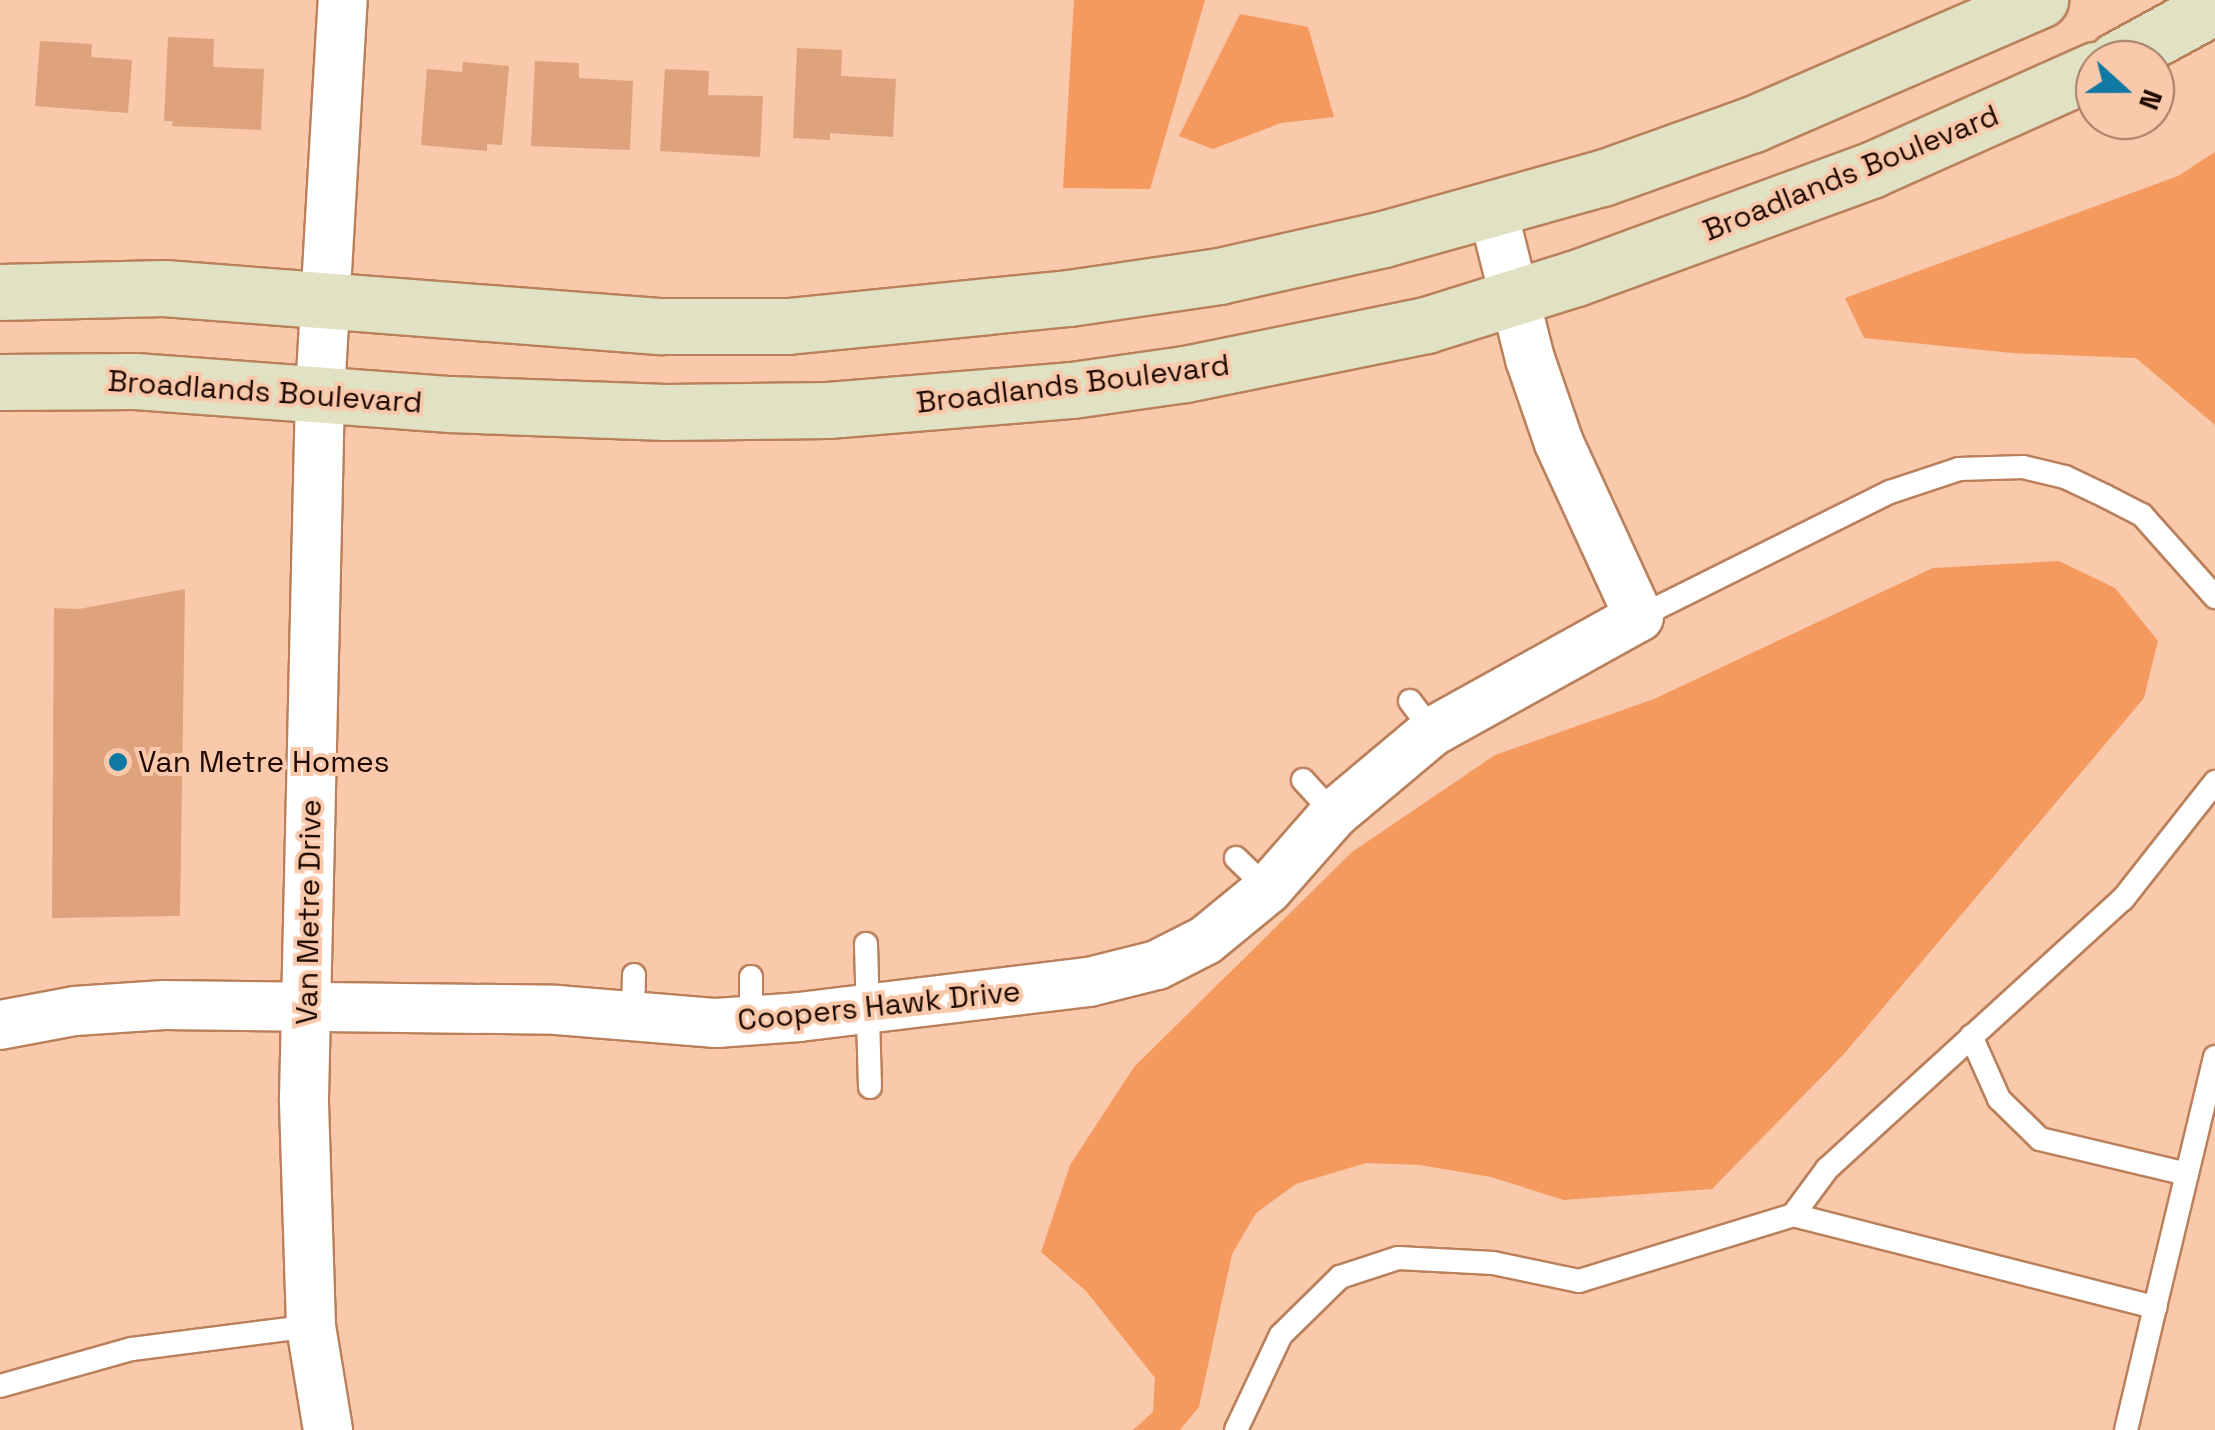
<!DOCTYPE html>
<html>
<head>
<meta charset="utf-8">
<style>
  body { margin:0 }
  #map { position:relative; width:2215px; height:1430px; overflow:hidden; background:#fac8aa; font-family:"Space Grotesk",sans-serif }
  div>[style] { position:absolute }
  .green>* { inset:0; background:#f59a5f }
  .building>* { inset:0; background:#dea27d }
  .roads { filter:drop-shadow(2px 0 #b9805b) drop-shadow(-2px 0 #b9805b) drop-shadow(0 2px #b9805b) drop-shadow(0 -2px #b9805b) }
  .lane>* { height:22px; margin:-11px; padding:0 11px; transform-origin:11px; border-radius:11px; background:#fff }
  .street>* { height:48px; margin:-24px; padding:0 24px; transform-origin:24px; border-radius:24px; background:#fff }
  .secondary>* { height:55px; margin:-27.5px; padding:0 27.5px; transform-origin:27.5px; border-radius:27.5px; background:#e0e2c3 }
  .dots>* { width:28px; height:28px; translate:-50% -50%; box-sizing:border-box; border:5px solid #fac8aa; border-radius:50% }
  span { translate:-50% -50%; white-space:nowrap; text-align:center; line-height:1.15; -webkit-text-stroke:8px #fac8aa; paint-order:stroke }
  .street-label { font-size:30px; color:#1e0900 }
  .poi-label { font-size:30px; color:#1e0900 }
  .left { translate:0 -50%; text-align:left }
  .north { position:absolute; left:2075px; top:40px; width:100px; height:100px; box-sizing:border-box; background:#fac8aa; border:2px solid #a27c66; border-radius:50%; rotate:111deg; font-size:28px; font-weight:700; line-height:40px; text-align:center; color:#1e0900 }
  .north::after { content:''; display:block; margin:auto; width:35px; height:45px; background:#0f79a4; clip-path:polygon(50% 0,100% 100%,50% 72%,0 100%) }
</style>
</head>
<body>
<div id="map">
  <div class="green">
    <i style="clip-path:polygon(1074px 0,1205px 0,1150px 189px,1063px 188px)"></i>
    <i style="clip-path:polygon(1240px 14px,1308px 27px,1334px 117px,1281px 123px,1213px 149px,1179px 136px)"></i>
    <i style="clip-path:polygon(2215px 152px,2215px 425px,2136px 358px,2012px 353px,1864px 338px,1845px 298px,2178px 176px)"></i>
    <i style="clip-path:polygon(2059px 561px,2115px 588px,2158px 641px,2144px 698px,1844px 1054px,1712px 1189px,1564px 1200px,1491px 1177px,1420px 1165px,1366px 1163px,1296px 1184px,1256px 1213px,1232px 1254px,1199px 1407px,1180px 1430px,1133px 1430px,1153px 1412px,1155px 1378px,1086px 1291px,1041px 1252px,1070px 1165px,1134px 1067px,1352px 852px,1495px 755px,1654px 699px,1933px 568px)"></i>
  </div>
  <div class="building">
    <i style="clip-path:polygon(168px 37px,214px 39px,213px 67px,264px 69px,261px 130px,172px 126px,173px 121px,164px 121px)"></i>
    <i style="clip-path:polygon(40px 41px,92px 44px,91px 57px,132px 60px,128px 113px,35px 106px)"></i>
    <i style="clip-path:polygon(797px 48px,842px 50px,841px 76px,896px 79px,893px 137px,830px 133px,830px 140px,793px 138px)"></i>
    <i style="clip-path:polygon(535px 61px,579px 63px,579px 78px,633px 81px,630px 150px,531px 146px)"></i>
    <i style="clip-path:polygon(463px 62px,509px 66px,502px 145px,487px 144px,487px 151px,421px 145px,427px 69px,462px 72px)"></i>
    <i style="clip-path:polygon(665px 69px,709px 71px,708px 95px,763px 96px,760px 157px,660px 151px)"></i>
    <i style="clip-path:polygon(185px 589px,180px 916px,52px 918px,54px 608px,79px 609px)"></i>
  </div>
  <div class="roads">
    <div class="lane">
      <i style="left:1639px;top:617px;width:280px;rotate:-26.5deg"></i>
      <i style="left:1890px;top:492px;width:73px;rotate:-18.4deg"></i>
      <i style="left:1959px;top:469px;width:64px;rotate:-1.8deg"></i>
      <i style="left:2023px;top:467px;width:43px;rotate:13.4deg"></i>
      <i style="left:2065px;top:477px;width:44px;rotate:25.4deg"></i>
      <i style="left:2105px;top:496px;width:42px;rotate:27.2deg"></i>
      <i style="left:2142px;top:515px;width:110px;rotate:48.3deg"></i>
      <i style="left:1410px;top:701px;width:38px;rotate:53deg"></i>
      <i style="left:1303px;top:780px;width:46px;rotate:47.6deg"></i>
      <i style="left:1236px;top:858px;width:45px;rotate:44.1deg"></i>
      <i style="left:866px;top:944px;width:143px;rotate:88.4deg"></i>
      <i style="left:751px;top:977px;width:44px;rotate:90deg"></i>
      <i style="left:633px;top:1016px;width:41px;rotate:-88.6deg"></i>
      <i style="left:1971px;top:1036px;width:69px;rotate:66deg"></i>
      <i style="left:1999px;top:1099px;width:57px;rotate:44.3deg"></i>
      <i style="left:2040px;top:1139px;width:151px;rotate:13.4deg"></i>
      <i style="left:1793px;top:1215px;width:57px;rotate:-53.5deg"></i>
      <i style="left:1827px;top:1169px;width:401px;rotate:-42.4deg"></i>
      <i style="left:2123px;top:899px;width:149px;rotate:-51.8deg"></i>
      <i style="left:0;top:1386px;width:137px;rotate:-15.7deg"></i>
      <i style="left:132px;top:1349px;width:180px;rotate:-7.3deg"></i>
      <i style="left:1236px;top:1430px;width:105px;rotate:-64.7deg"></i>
      <i style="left:1281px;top:1335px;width:83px;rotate:-44.5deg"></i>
      <i style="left:1340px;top:1277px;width:61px;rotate:-18.1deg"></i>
      <i style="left:1398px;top:1258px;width:95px;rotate:3deg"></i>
      <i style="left:1493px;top:1263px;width:88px;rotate:11.8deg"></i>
      <i style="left:1579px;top:1281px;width:224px;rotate:-17.1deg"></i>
      <i style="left:1793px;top:1215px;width:374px;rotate:14.3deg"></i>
      <i style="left:2155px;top:1307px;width:257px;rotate:-76.5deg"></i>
      <i style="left:2126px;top:1430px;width:126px;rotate:-76.7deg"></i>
    </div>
    <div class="street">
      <i style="left:0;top:1025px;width:76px;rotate:-10.6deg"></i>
      <i style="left:75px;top:1011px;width:89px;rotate:-3.9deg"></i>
      <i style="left:164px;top:1005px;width:393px;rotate:0.7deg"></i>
      <i style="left:557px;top:1010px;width:160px;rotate:4.7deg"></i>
      <i style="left:716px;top:1023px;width:83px;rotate:-4.1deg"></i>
      <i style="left:799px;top:1017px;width:292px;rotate:-6.9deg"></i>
      <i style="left:1089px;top:982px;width:70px;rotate:-14deg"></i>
      <i style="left:1157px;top:965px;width:55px;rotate:-27deg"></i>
      <i style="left:1206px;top:940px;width:80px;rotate:-39.4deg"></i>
      <i style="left:1268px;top:889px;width:100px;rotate:-48.7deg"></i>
      <i style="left:1334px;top:814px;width:129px;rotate:-40deg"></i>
      <i style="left:1433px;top:731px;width:235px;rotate:-29deg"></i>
      <i style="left:1639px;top:617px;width:192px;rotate:-114.7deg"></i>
      <i style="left:1559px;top:443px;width:89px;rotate:-109deg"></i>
      <i style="left:1530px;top:359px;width:156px;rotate:-104.1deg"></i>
      <i style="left:328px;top:1430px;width:105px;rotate:-99.3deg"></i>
      <i style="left:311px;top:1326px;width:228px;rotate:-91.8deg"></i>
      <i style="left:304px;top:1098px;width:705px;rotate:-88.7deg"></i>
      <i style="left:320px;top:393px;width:394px;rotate:-86.7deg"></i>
    </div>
    <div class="secondary">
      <i style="left:2116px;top:60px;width:113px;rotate:-28.6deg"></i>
      <i style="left:0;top:292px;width:164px;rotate:-1.4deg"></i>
      <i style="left:164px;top:288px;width:499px;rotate:4.4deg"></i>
      <i style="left:662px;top:326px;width:126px"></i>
      <i style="left:788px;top:326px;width:282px;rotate:-5.7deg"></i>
      <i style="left:1069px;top:298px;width:152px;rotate:-8.3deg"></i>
      <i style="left:1219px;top:276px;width:168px;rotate:-12.7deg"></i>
      <i style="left:1383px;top:239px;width:227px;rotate:-15.6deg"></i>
      <i style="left:1602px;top:178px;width:160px;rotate:-19.7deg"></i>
      <i style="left:1753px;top:124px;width:313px;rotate:-23.4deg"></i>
      <i style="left:0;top:382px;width:135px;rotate:-0.4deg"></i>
      <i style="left:135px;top:381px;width:316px;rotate:4.2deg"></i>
      <i style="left:450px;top:404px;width:216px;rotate:2.1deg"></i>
      <i style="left:666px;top:412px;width:162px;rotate:-0.7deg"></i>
      <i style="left:828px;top:410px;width:245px;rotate:-4.7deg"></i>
      <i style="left:1072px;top:390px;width:114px;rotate:-8.1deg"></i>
      <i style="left:1185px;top:374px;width:246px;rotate:-11.5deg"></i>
      <i style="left:1426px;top:325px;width:157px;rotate:-17.4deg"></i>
      <i style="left:1576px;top:278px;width:314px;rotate:-20.1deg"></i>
      <i style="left:1871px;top:170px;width:245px;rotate:-24.1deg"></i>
    </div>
  </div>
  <div class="dots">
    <i style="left:118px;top:762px;background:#0f79a4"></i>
  </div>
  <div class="street-label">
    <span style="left:1851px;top:173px;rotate:-22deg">Broadlands Boulevard</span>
    <span style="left:1073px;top:384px;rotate:-7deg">Broadlands Boulevard</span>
    <span style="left:265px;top:392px;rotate:4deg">Broadlands Boulevard</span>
    <span style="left:309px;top:912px;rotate:-89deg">Van Metre Drive</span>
    <span style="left:879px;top:1006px;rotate:-6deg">Coopers Hawk Drive</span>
  </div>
  <div class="poi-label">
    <span class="left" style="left:138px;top:762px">Van Metre Homes</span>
  </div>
  <div class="north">N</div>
</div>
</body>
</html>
